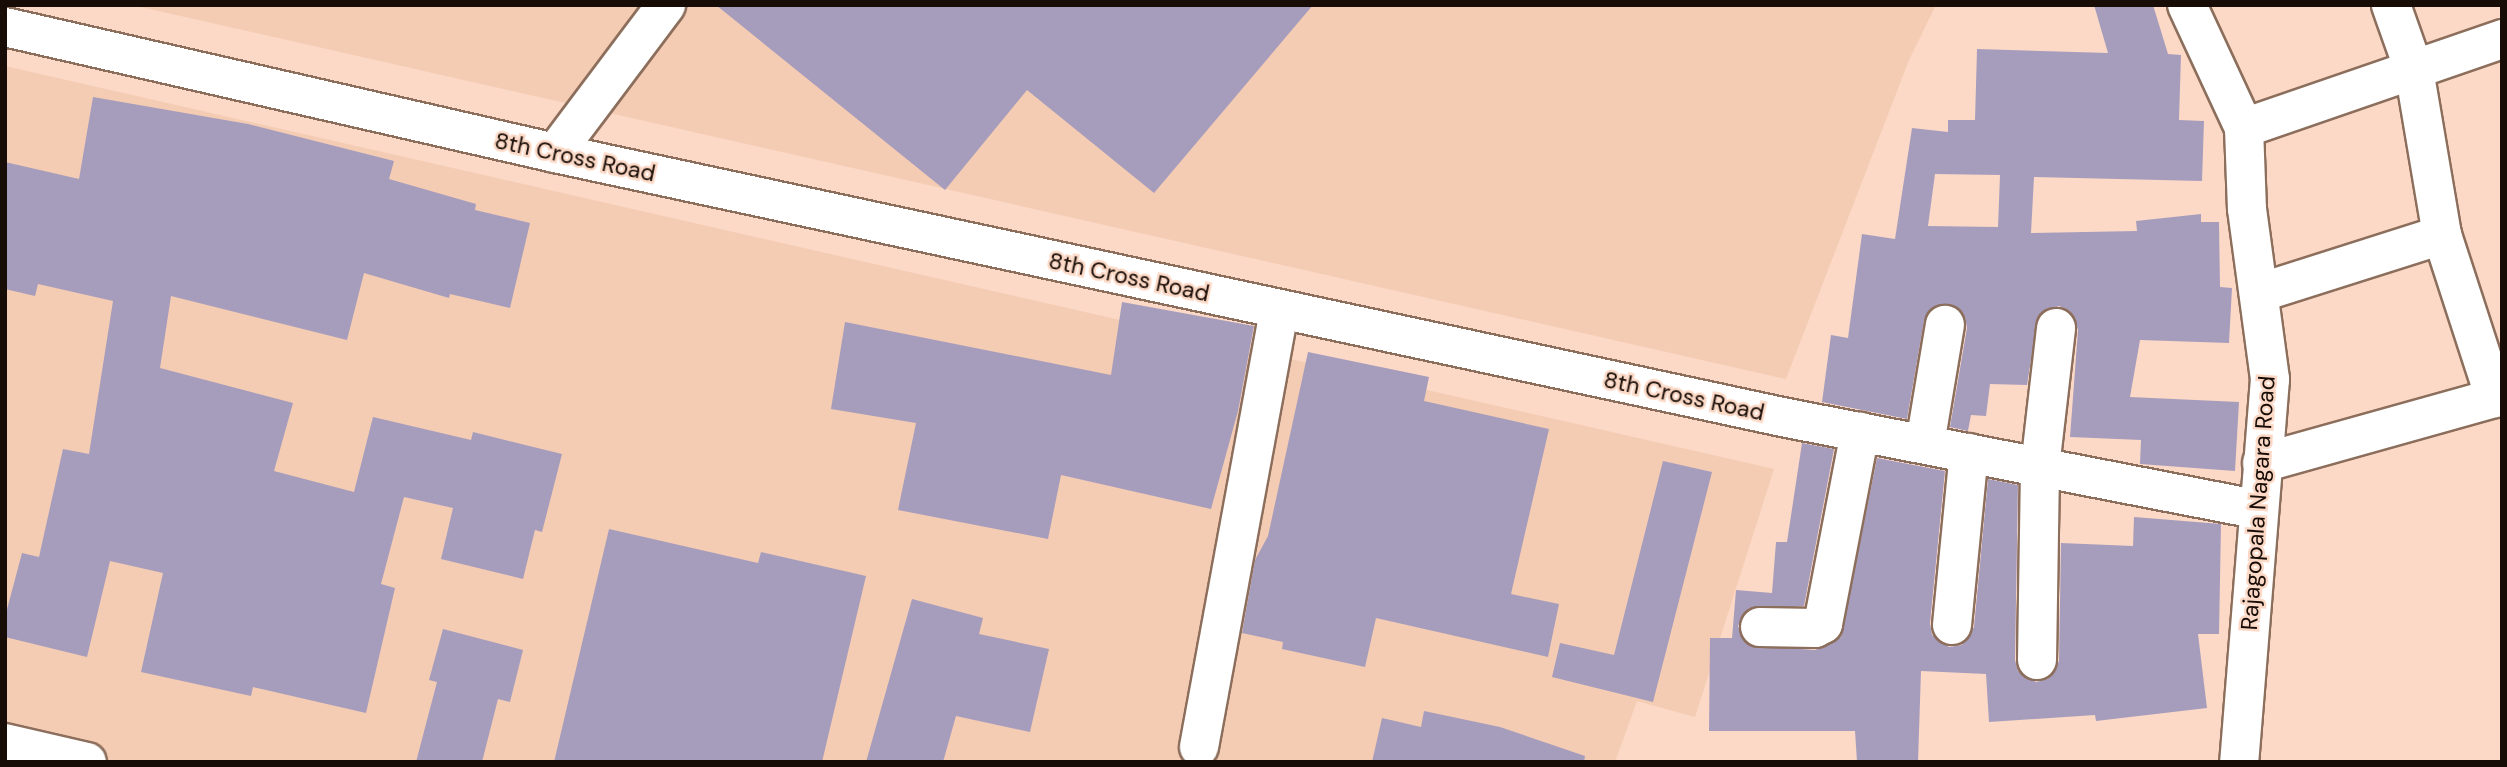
<!DOCTYPE html>
<html>
<head>
<meta charset="utf-8">
<style>
  body { margin:0 }
  #map { position:relative; width:2507px; height:767px; overflow:hidden; background:#fcd9c6; font-family:"DM Sans",sans-serif }
  div>[style] { position:absolute }
  .built>* { inset:0; background:#f4cbb3 }
  .building>* { inset:0; background:#a69dbd }
  .roads { filter:drop-shadow(2px 0 #8c6e5c) drop-shadow(-2px 0 #8c6e5c) drop-shadow(0 2px #8c6e5c) drop-shadow(0 -2px #8c6e5c) }
  .street>* { height:38px; margin:-19px; padding:0 19px; transform-origin:19px; border-radius:19px; background:#fff }
  .secondary>* { height:38px; margin:-19px; padding:0 19px; transform-origin:19px; border-radius:19px; background:#fff }
  span { translate:-50% -50%; white-space:nowrap; text-align:center; line-height:1.15; -webkit-text-stroke:5px #fcd9c6; paint-order:stroke }
  .street-label { font-size:23px; color:#170c06 }
  .frame { position:absolute; inset:0; border:7px solid #170c06; pointer-events:none }
</style>
</head>
<body>
<div id="map">
  <div class="built">
    <i style="clip-path:polygon(132px 5px,1936px 5px,1909px 60px,1786px 379px)"></i>
    <i style="clip-path:polygon(5px 66px,1774px 469px,1695px 717px,1637px 701px,1615px 762px,5px 762px)"></i>
  </div>
  <div class="building">
    <i style="clip-path:polygon(716px 5px,1313px 5px,1154px 193px,1027px 90px,945px 190px)"></i>
    <i style="clip-path:polygon(evenodd,2094px 5px,2153px 5px,2168px 54px,2181px 55px,2179px 120px,2204px 121px,2202px 181px,2034px 177px,2031px 233px,2137px 231px,2136px 221px,2201px 214px,2201px 222px,2219px 222px,2220px 287px,2232px 288px,2229px 343px,2140px 340px,2130px 397px,2239px 402px,2235px 471px,2140px 464px,2141px 440px,2070px 437px,2078px 330px,2070px 311px,2059px 306px,2038px 316px,2027px 385px,1990px 384px,1986px 416px,1971px 415px,1968px 431px,1950px 427px,1967px 328px,1965px 317px,1949px 304px,1937px 305px,1924px 321px,1907px 419px,1822px 402px,1831px 335px,1848px 338px,1862px 234px,1895px 239px,1912px 128px,1948px 132px,1948px 120px,1975px 120px,1977px 49px,2108px 53px,2094px 5px,1935px 174px,2000px 175px,1998px 227px,1928px 226px,1935px 174px)"></i>
    <i style="clip-path:polygon(93px 97px,248px 124px,394px 161px,389px 179px,476px 204px,475px 210px,530px 223px,510px 308px,450px 294px,449px 298px,364px 273px,347px 340px,171px 296px,160px 368px,293px 403px,274px 471px,354px 492px,373px 417px,471px 440px,473px 432px,562px 454px,542px 532px,535px 530px,523px 579px,441px 559px,453px 508px,404px 497px,381px 584px,395px 588px,366px 713px,253px 687px,251px 696px,141px 672px,163px 573px,110px 561px,87px 657px,5px 637px,5px 617px,22px 553px,39px 557px,63px 449px,89px 454px,113px 301px,38px 284px,35px 296px,5px 289px,5px 162px,79px 179px)"></i>
    <i style="clip-path:polygon(1122px 302px,1254px 326px,1238px 411px,1211px 509px,1061px 475px,1048px 539px,898px 510px,916px 423px,831px 409px,845px 322px,1111px 375px)"></i>
    <i style="clip-path:polygon(1308px 352px,1429px 377px,1424px 401px,1549px 429px,1511px 594px,1559px 604px,1548px 657px,1376px 618px,1365px 667px,1282px 649px,1283px 642px,1242px 633px,1255px 560px,1268px 536px)"></i>
    <i style="clip-path:polygon(1802px 443px,1834px 449px,1804px 606px,1749px 608px,1738px 626px,1748px 645px,1815px 650px,1841px 637px,1877px 458px,1945px 471px,1930px 623px,1932px 635px,1949px 647px,1962px 645px,1974px 627px,1988px 479px,2018px 485px,2015px 660px,2018px 671px,2036px 682px,2048px 679px,2059px 661px,2061px 543px,2133px 546px,2134px 517px,2221px 524px,2219px 634px,2198px 634px,2207px 708px,2096px 721px,2095px 715px,1989px 722px,1986px 674px,1921px 671px,1918px 762px,1857px 762px,1855px 731px,1709px 731px,1710px 638px,1732px 638px,1736px 590px,1772px 593px,1776px 542px,1787px 542px)"></i>
    <i style="clip-path:polygon(1663px 461px,1712px 472px,1653px 702px,1552px 677px,1560px 643px,1614px 655px)"></i>
    <i style="clip-path:polygon(609px 529px,758px 563px,761px 552px,866px 576px,822px 762px,554px 762px)"></i>
    <i style="clip-path:polygon(912px 599px,983px 618px,979px 634px,1049px 649px,1030px 732px,956px 716px,943px 762px,866px 762px)"></i>
    <i style="clip-path:polygon(443px 629px,523px 650px,510px 702px,498px 699px,482px 762px,416px 762px,437px 682px,429px 680px)"></i>
    <i style="clip-path:polygon(1424px 711px,1500px 727px,1585px 756px,1584px 762px,1372px 762px,1382px 718px,1421px 727px)"></i>
  </div>
  <div class="roads">
    <div class="street">
      <i style="left:2244px;top:128px;width:273px;rotate:-19deg"></i>
      <i style="left:2259px;top:293px;width:192px;rotate:-17.6deg"></i>
      <i style="left:1925px;top:444px;width:121px;rotate:-80.5deg"></i>
      <i style="left:2262px;top:463px;width:242px;rotate:-15.6deg"></i>
      <i style="left:2495px;top:398px;width:171px;rotate:-108deg"></i>
      <i style="left:2442px;top:235px;width:167px;rotate:-99.6deg"></i>
      <i style="left:2414px;top:70px;width:69px;rotate:-109.5deg"></i>
      <i style="left:1952px;top:625px;width:173px;rotate:-84.4deg"></i>
      <i style="left:1760px;top:627px;width:55px;rotate:1deg"></i>
      <i style="left:1815px;top:628px;width:9px;rotate:-27deg"></i>
      <i style="left:1823px;top:624px;width:196px;rotate:-79.1deg"></i>
      <i style="left:2037px;top:660px;width:193px;rotate:-89.1deg"></i>
      <i style="left:2040px;top:467px;width:140px;rotate:-83.4deg"></i>
      <i style="left:5px;top:743px;width:84px;rotate:13deg"></i>
      <i style="left:1199px;top:747px;width:445px;rotate:-79.6deg"></i>
    </div>
    <div class="secondary">
      <i style="left:2187px;top:5px;width:136px;rotate:65.1deg"></i>
      <i style="left:2244px;top:128px;width:81px;rotate:87.9deg"></i>
      <i style="left:2247px;top:209px;width:172px;rotate:82.3deg"></i>
      <i style="left:2270px;top:379px;width:384px;rotate:94.6deg"></i>
      <i style="left:5px;top:27px;width:564px;rotate:12.9deg"></i>
      <i style="left:555px;top:153px;width:1255px;rotate:12.14deg"></i>
      <i style="left:1782px;top:417px;width:484px;rotate:11deg"></i>
      <i style="left:555px;top:153px;width:185px;rotate:-53.1deg"></i>
    </div>
  </div>
  <div class="street-label">
    <span style="left:575px;top:157px;rotate:12deg">8th Cross Road</span>
    <span style="left:1129px;top:277px;rotate:12deg">8th Cross Road</span>
    <span style="left:1684px;top:396px;rotate:12deg">8th Cross Road</span>
    <span style="left:2258px;top:503px;rotate:-86deg">Rajagopala Nagara Road</span>
  </div>
  <div class="frame"></div>
</div>
</body>
</html>
